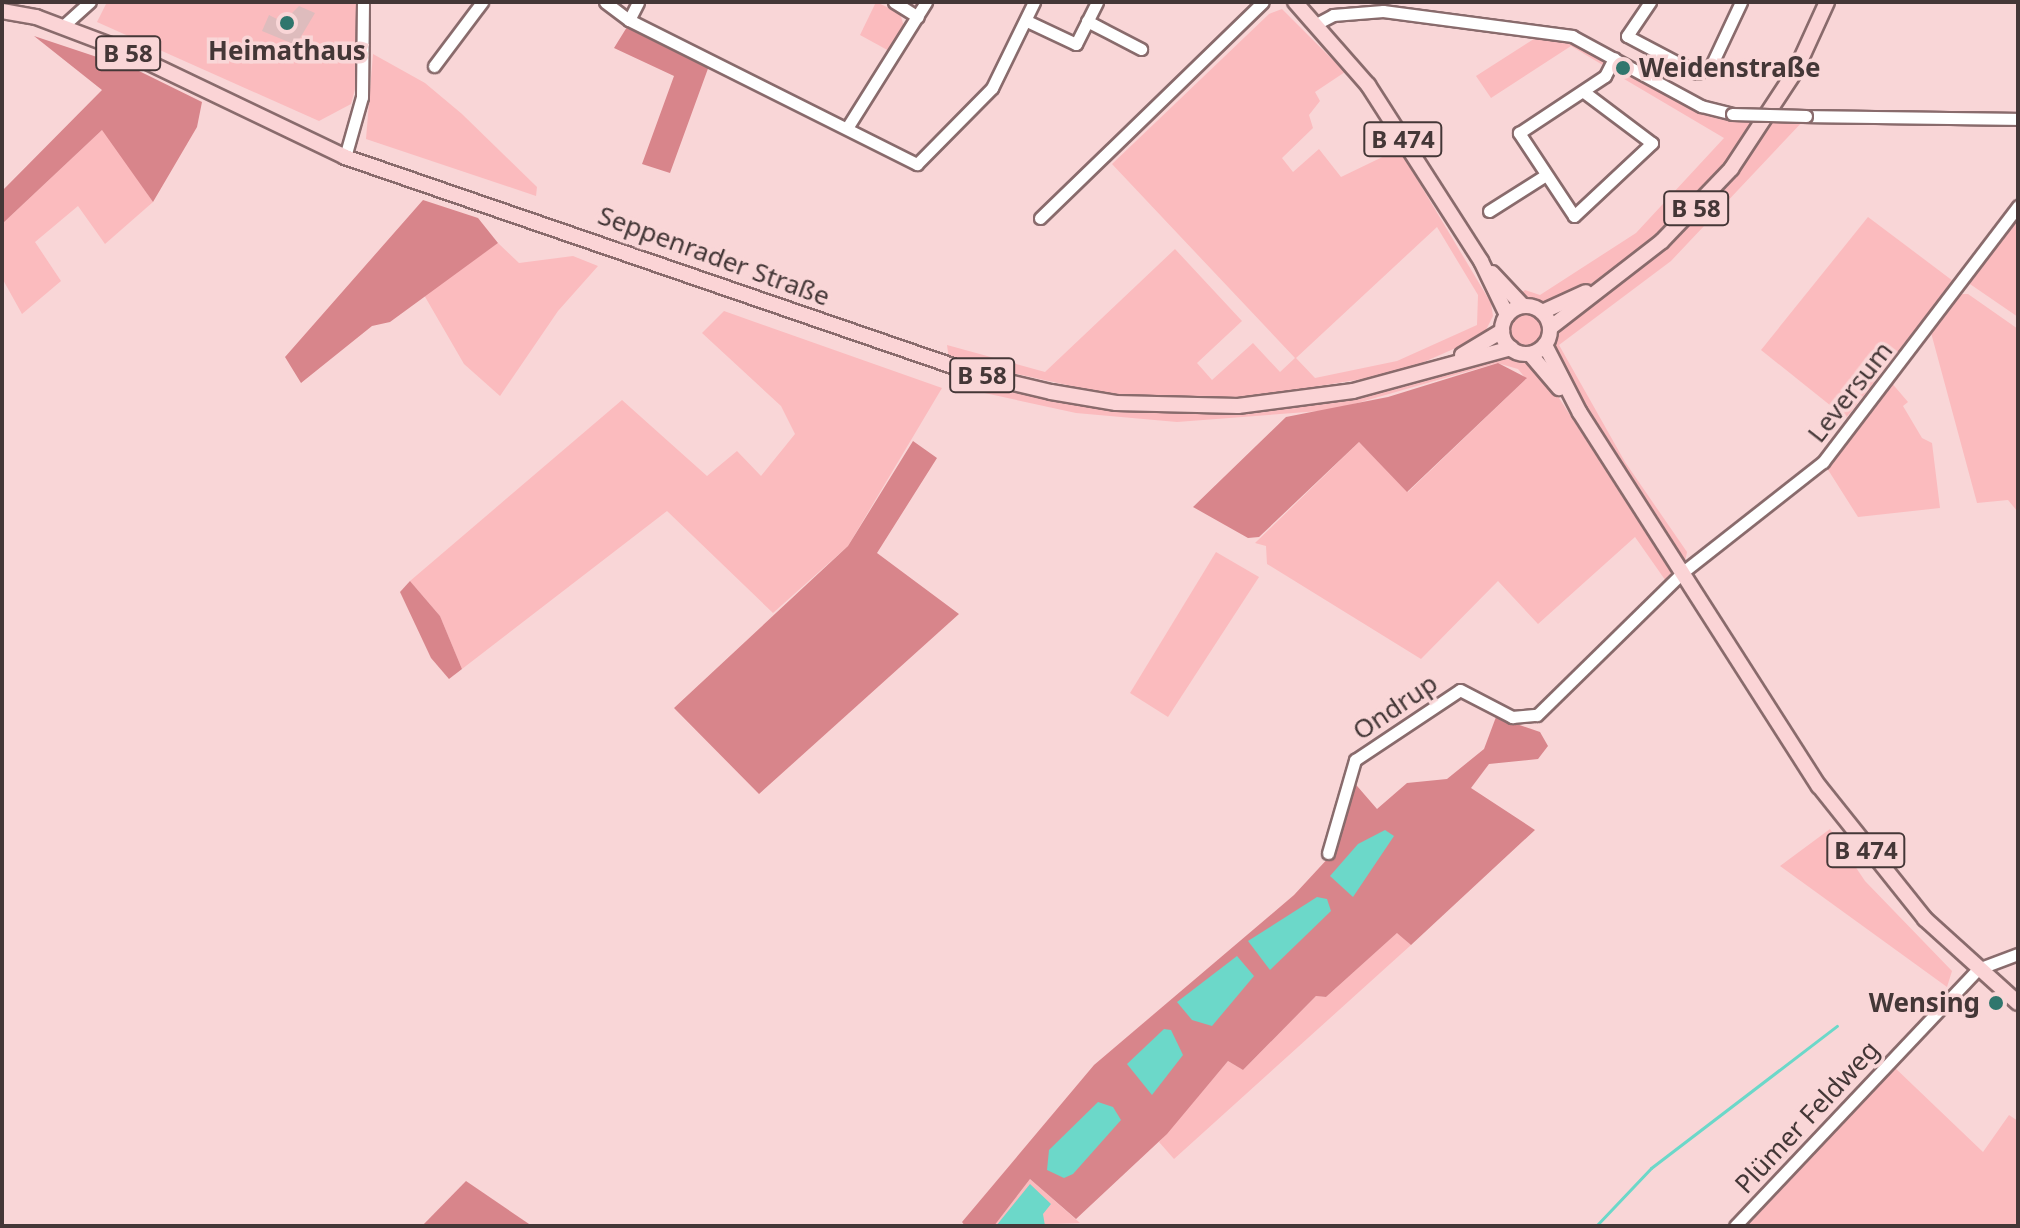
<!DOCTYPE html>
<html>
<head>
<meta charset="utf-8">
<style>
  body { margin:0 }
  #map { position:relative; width:2020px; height:1228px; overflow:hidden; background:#f9d6d7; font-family:"Noto Sans",sans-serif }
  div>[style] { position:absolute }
  .green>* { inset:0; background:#fbbbbe }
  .round { border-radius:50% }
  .forest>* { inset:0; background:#d8858b }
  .water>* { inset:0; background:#6cd8c9 }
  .stream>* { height:3px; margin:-1.5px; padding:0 1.5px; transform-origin:1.5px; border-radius:1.5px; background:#6cd8c9 }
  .building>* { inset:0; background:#debcbd }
  .roads { filter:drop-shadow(2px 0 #896b6c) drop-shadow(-2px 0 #896b6c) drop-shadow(0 2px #896b6c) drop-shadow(0 -2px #896b6c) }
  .minor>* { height:11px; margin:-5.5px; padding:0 5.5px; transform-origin:5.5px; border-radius:5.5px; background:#fff }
  .major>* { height:14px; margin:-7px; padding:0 7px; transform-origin:7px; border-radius:7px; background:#fbd4d6 }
  .major>.ring { margin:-7px; padding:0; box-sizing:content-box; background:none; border:14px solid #fbd4d6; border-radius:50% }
  .bridges { filter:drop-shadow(2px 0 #896b6c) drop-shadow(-2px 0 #896b6c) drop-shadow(0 2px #896b6c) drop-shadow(0 -2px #896b6c) }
  .minor-bridge>* { height:11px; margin:-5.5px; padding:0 5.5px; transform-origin:5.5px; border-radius:5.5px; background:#fff }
  .dots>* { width:22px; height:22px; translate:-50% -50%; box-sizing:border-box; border:4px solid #f9d6d7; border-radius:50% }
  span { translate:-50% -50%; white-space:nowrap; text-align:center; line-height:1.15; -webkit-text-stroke:7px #f9d6d7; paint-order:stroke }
  .shield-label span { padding:2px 6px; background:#f9d6d7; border:2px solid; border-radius:6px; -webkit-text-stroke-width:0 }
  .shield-label { font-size:24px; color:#443737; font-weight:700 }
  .poi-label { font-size:26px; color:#443737; font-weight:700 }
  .left { translate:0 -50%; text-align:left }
  .right { translate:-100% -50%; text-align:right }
  .street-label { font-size:26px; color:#443737 }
  .frame { position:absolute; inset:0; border:4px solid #443737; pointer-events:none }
</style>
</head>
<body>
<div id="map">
  <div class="green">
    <i style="clip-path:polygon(107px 2px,357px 2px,357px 82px,351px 104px,319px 121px,97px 22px)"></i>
    <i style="clip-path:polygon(876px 2px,900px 13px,904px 27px,891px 52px,860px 35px)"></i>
    <i style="clip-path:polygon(evenodd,1282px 9px,1345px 72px,1315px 92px,1320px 101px,1309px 115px,1313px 128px,1282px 158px,1293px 172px,1319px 149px,1341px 177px,1399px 149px,1491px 303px,1493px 316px,1483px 336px,1399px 373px,1233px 400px,1121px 397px,949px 359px,947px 345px,1045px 372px,1175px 249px,1242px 321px,1197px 363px,1212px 380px,1253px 343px,1280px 372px,1295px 358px,1112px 164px,1269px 14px,1282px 9px,1437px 227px,1478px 295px,1477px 325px,1397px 361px,1315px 378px,1296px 358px,1437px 227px)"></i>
    <i style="clip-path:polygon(1551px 35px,1583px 45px,1609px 62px,1606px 67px,1571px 46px,1491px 98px,1476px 76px,1537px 37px)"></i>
    <i style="clip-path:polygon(373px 54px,425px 83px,462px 114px,537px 187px,536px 196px,366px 139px)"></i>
    <i style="clip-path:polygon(1618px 69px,1706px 115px,1761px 119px,1707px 186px,1651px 242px,1582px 290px,1546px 305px,1524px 299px,1517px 296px,1525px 290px,1540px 295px,1636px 233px,1724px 138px,1614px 73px)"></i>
    <i style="clip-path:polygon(1775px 119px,1805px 119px,1671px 261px,1559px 345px,1625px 462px,1687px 552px,1685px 562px,1589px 418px,1552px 345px,1558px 328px,1706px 206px)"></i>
    <i style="clip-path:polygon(103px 129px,153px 202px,105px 244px,78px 206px,35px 242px,61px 281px,22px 314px,2px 278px,2px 224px)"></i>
    <i style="clip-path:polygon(2017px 215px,2018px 217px,2018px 317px,1967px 282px)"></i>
    <i style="clip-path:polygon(1868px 217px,1953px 281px,1846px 418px,1761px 350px)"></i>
    <i style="clip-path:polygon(498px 243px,519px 263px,573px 256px,598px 266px,558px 311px,500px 396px,464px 364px,424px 295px)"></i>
    <i style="clip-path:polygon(1957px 294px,1968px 294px,2018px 329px,2018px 512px,2008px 500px,1977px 503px,1930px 329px)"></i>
    <i style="clip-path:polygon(724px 311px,942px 388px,848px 546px,773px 613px,667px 511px,462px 669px,440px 616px,410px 581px,622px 400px,707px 476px,737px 451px,761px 476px,795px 434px,781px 406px,702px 333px)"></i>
    <i class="round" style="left:1509px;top:313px;width:34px;height:34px"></i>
    <i style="clip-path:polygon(1506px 354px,1541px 370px,1673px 575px,1668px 584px,1635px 537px,1538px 624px,1498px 581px,1421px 659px,1267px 564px,1266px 546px,1255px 543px,1359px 442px,1408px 492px,1526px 379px,1518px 369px,1497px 363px,1333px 410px,1177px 422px,1076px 413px,980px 392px,951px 382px,950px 371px,1118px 408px,1240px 412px,1339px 399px)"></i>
    <i style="clip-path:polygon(1890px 381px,1908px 402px,1903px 406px,1922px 438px,1932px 443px,1940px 508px,1858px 517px,1825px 465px)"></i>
    <i style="clip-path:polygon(1216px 552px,1259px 577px,1168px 717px,1130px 693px)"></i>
    <i style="clip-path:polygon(1830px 829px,1865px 881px,1952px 971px,1947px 987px,1780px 866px)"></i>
    <i style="clip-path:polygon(1398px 932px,1411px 945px,1174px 1159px,1159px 1142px,1228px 1061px,1243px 1070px,1316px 996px,1326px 997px)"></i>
    <i style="clip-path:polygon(1892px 1065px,1983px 1152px,2009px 1115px,2018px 1121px,2018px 1226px,1742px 1226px)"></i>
    <i style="clip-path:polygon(1030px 1179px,1080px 1223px,994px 1226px)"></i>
  </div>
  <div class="forest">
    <i style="clip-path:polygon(627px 27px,710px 63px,670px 173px,642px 164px,674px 76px,614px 48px)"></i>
    <i style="clip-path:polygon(34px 36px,139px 71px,202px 102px,197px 127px,153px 202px,102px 130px,2px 224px,2px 191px,102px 90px)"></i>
    <i style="clip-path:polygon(423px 200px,478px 218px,498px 243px,390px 322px,372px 326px,301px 383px,285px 357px)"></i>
    <i style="clip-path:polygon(1498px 363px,1527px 378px,1407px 492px,1359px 442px,1259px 537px,1248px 538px,1193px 507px,1286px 417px,1388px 397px)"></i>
    <i style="clip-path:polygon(913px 441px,937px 458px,877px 553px,959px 614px,759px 794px,674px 708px,848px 546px)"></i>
    <i style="clip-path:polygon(410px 581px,440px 616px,462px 669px,449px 679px,431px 658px,400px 592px)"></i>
    <i style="clip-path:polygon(1496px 717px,1540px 732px,1548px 746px,1538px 759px,1489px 764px,1471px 788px,1535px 830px,1411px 945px,1397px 933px,1326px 997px,1316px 996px,1243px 1070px,1228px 1061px,1167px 1134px,1076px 1219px,1030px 1179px,994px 1226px,965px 1226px,962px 1222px,1094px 1065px,1294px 895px,1331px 855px,1351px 779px,1377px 809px,1407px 783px,1447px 779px,1484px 749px)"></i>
    <i style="clip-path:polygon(466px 1181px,532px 1226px,422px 1226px)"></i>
  </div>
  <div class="water">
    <i style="clip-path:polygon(1385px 830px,1394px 836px,1353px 897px,1330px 876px,1358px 844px)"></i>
    <i style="clip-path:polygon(1317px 897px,1327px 899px,1331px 911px,1270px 970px,1248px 941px)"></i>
    <i style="clip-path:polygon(1237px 956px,1254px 976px,1212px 1026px,1192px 1020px,1177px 1002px)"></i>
    <i style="clip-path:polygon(1164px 1029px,1171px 1030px,1183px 1055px,1152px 1095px,1127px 1064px)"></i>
    <i style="clip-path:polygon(1098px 1102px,1113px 1107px,1121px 1120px,1073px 1174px,1064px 1178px,1047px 1170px,1049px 1150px)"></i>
    <i style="clip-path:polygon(1030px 1184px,1051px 1204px,1043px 1214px,1045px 1226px,996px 1226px)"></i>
  </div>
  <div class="stream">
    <i style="left:1596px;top:1226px;width:80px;rotate:-46.5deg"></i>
    <i style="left:1651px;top:1168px;width:234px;rotate:-37.4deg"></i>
  </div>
  <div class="building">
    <i style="clip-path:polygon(299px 6px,315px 13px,296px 45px,262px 31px,269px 15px,283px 22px)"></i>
  </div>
  <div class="roads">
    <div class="minor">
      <i style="left:605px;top:2px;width:30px;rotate:37deg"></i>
      <i style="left:629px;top:20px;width:322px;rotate:26.6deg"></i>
      <i style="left:917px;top:164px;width:107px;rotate:-45.4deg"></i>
      <i style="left:992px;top:88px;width:96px;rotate:-64deg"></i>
      <i style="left:894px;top:2px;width:28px;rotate:32deg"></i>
      <i style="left:1650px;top:2px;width:41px;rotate:124.1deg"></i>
      <i style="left:1627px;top:36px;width:79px;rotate:27.9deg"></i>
      <i style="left:1697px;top:73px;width:14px;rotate:-21deg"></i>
      <i style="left:1710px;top:68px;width:73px;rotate:-64.8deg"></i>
      <i style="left:629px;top:20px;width:20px;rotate:-63deg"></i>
      <i style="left:1027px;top:21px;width:54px;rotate:25.1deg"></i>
      <i style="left:1076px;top:44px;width:47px;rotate:-63.4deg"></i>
      <i style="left:1087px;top:21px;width:61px;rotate:27.4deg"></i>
      <i style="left:1318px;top:23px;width:17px;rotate:-28deg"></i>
      <i style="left:1333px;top:15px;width:50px;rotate:-4.6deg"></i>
      <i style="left:1383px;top:11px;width:191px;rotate:7.5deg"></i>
      <i style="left:1572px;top:36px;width:147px;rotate:28.5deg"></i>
      <i style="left:1701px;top:106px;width:32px;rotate:14deg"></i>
      <i style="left:63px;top:26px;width:36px;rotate:-42deg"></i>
      <i style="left:434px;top:66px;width:80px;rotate:-53.1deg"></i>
      <i style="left:1584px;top:92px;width:85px;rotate:36.9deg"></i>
      <i style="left:1652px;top:143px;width:107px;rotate:136.9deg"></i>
      <i style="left:1574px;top:216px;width:100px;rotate:-123.5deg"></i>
      <i style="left:1519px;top:133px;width:103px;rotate:-33.5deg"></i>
      <i style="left:1605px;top:76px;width:20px;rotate:-63deg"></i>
      <i style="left:1806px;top:116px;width:212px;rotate:0.8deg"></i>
      <i style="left:847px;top:128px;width:149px;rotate:-57.9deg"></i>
      <i style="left:345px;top:157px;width:62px;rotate:-74.2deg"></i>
      <i style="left:362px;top:97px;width:95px;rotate:-89.4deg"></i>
      <i style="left:1489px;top:211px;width:67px;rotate:-32.3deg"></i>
      <i style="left:1040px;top:218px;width:310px;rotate:-44.1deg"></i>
      <i style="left:1328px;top:853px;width:97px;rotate:-73.8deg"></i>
      <i style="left:1355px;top:760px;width:126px;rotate:-33.7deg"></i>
      <i style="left:1460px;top:690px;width:59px;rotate:27.4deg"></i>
      <i style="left:1512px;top:717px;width:25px;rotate:-5deg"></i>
      <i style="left:1537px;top:715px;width:204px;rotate:-44.4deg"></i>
      <i style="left:1683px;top:572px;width:178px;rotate:-38.2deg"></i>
      <i style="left:1823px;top:462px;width:322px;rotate:-52.7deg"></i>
      <i style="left:1735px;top:1226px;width:354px;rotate:-46.6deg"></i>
      <i style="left:1978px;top:969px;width:43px;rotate:-20.6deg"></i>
    </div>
    <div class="major">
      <i style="left:1295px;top:2px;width:111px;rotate:48.7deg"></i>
      <i style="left:1368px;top:85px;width:209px;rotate:57.3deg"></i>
      <i style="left:1481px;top:261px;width:60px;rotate:64.3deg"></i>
      <i style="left:2px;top:11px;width:35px;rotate:10deg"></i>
      <i style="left:36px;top:17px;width:88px;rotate:20.7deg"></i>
      <i style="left:118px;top:48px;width:252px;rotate:25.6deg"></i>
      <i style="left:345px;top:157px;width:670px;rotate:18.98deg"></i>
      <i style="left:979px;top:375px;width:74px;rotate:13.3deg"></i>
      <i style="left:1051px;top:392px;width:66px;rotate:9.6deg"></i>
      <i style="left:1116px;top:403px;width:122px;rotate:1.4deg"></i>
      <i style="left:1238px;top:406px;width:116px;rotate:-7.4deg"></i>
      <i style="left:1353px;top:391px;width:164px;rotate:-15.2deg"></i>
      <i style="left:1492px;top:273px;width:45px;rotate:46.8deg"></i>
      <i class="ring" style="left:1502px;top:306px;width:34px;height:34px"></i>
      <i style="left:1542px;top:312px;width:48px;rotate:-24.4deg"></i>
      <i style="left:1550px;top:328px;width:142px;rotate:-37.8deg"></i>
      <i style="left:1662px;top:241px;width:100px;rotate:-46.2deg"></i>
      <i style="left:1731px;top:169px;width:118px;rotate:-56.7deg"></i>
      <i style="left:1796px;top:70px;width:75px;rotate:-65.5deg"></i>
      <i style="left:1545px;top:345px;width:76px;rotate:62.8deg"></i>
      <i style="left:1580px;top:413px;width:443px;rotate:57.4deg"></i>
      <i style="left:1819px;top:786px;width:170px;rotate:51.4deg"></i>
      <i style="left:1925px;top:919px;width:125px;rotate:42.1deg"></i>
      <i style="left:1530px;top:354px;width:45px;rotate:49.5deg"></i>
      <i style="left:1462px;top:355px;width:47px;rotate:-31deg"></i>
    </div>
  </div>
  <div class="bridges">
    <div class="minor-bridge">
      <i style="left:1732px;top:114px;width:74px;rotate:1.5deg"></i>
    </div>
  </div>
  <div class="dots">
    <i style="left:287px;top:23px;background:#30766d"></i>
    <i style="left:1623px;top:68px;background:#30766d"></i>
    <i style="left:1996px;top:1003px;background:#30766d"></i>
  </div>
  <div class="shield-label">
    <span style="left:128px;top:53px">B 58</span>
    <span style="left:1403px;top:139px">B 474</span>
    <span style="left:1696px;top:208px">B 58</span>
    <span style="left:982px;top:375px">B 58</span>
    <span style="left:1866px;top:850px">B 474</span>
  </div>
  <div class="poi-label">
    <span style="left:287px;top:51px">Heimathaus</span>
    <span class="left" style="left:1639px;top:68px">Weidenstraße</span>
    <span class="right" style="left:1980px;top:1003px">Wensing</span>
  </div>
  <div class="street-label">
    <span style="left:714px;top:256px;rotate:20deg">Seppenrader Straße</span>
    <span style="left:1850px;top:392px;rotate:-52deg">Leversum</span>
    <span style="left:1395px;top:707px;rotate:-34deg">Ondrup</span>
    <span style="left:1807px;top:1117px;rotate:-47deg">Plümer Feldweg</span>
  </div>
  <div class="frame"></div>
</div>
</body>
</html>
